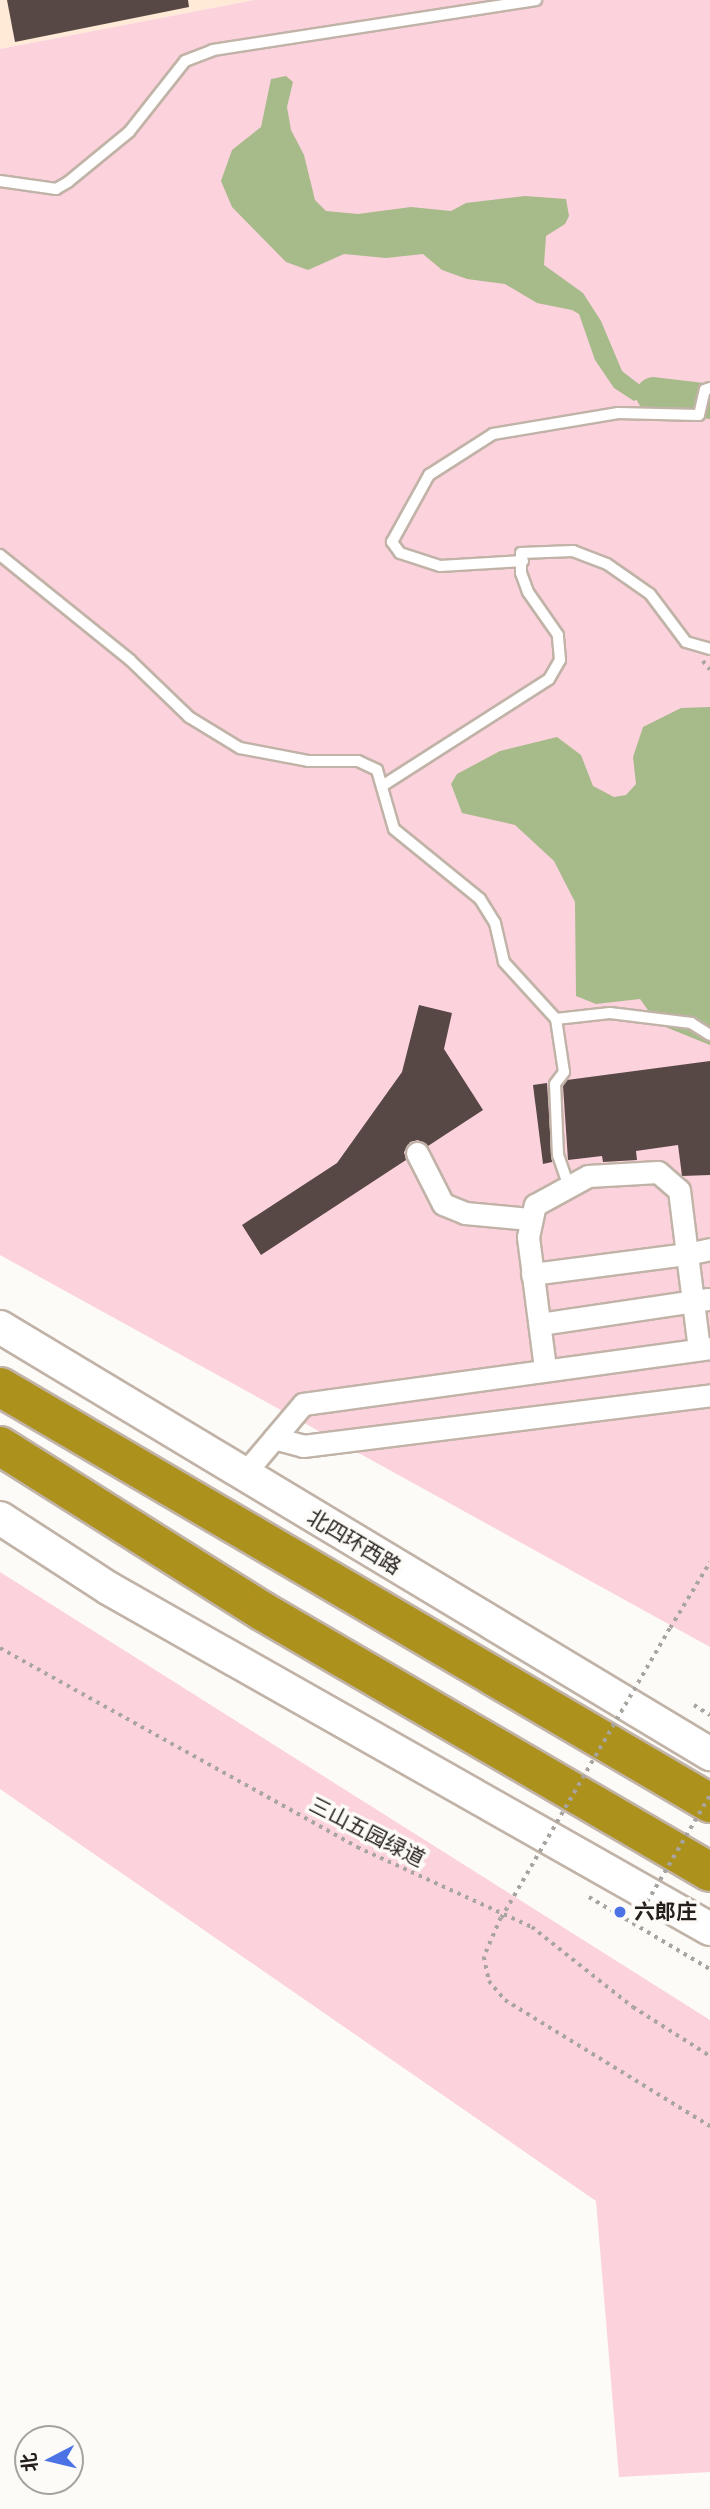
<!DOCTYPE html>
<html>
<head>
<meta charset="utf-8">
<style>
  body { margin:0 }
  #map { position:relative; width:710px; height:2509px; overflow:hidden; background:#fdfbf8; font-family:"DM Sans","Noto Sans SC",sans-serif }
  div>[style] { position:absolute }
  .built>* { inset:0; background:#ffead8 }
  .green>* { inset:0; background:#fcd2dd }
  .water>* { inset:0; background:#a6ba8a }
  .river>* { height:35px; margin:-17.5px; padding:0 17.5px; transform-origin:17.5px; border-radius:17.5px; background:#a6ba8a }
  .building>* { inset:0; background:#584845 }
  .path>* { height:3.5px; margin-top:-1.75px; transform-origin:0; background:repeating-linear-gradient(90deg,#a8a5a1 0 3.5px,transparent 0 8.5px) }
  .roads { filter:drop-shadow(2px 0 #c1b3a7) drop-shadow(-2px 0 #c1b3a7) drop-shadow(0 2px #c1b3a7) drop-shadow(0 -2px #c1b3a7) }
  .lane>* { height:10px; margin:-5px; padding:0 5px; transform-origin:5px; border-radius:5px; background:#fff }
  .street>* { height:21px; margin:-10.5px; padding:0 10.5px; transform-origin:10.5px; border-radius:10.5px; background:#fff }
  .secondary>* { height:32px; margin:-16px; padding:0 16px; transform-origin:16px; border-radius:16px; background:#fff }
  .highway>* { height:38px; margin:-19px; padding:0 19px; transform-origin:19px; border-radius:19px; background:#ac911c }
  .path-bridge>* { height:3.5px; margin-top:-1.75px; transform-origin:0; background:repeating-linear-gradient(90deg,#a8a5a1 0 3.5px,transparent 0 8.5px) }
  .dots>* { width:19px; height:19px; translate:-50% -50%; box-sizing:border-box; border:4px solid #fdfbf8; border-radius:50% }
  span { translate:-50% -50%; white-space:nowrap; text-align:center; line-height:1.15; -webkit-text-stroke:7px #fdfbf8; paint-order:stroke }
  .street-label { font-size:21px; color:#241f1a }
  .poi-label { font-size:21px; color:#241f1a; font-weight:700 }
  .left { translate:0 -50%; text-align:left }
  .north { position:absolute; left:14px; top:2425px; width:70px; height:70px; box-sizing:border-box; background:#fdfbf8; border:2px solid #a6a39f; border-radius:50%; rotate:263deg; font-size:19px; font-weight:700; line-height:28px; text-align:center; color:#241f1a }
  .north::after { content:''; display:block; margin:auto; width:24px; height:32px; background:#4b73e6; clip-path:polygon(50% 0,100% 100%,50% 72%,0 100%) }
</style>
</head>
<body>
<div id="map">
  <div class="built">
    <i style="clip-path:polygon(0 0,254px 0,0 49px)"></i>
  </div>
  <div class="green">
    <i style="clip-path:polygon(254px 0,710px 0,710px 1647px,0 1255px,0 49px)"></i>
    <i style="clip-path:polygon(0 1572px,710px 2020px,710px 2472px,619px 2477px,596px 2201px,0 1789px)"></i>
  </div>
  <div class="water">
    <i style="clip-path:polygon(286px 76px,293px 82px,287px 107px,291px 130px,304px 155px,315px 200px,326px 211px,358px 214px,411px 207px,451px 211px,466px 203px,525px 196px,566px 199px,569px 216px,565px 224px,546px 236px,544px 265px,583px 293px,601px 321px,622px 371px,640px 385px,660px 389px,634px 401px,614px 388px,595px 360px,579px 314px,572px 310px,537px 303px,505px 284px,467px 279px,442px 270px,423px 254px,386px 258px,344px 254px,308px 270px,286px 262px,232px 207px,221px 181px,232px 150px,261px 127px,271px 79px)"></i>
    <i style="clip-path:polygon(710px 707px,710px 1045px,658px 1024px,640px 999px,596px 1004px,576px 996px,575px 902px,554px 861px,515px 825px,462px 813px,451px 784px,457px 774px,500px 751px,557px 737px,581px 755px,593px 786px,614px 797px,626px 795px,636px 784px,633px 757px,643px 727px,681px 708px)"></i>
  </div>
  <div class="river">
    <i style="left:653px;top:394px;width:57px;rotate:7deg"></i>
  </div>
  <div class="building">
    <i style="clip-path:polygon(7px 0,188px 0,189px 7px,15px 42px)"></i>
    <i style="clip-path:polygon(419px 1005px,452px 1013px,444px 1049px,483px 1110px,428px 1146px,418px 1140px,410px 1142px,404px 1152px,406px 1160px,261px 1255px,242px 1225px,337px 1163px,402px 1072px)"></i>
    <i style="clip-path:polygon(710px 1061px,710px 1175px,682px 1176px,678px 1145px,636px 1151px,637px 1160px,603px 1162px,602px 1156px,568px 1160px,563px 1086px,567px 1080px)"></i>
    <i style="clip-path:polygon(547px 1083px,552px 1162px,543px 1164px,533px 1085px)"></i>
  </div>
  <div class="path">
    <i style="left:703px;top:661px;width:11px;rotate:52deg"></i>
    <i style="left:670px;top:1628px;width:77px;rotate:-58.8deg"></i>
    <i style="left:0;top:1648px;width:409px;rotate:29.1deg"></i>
    <i style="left:357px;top:1847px;width:192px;rotate:24.6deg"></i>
    <i style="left:532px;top:1927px;width:129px;rotate:38.4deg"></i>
    <i style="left:633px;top:2007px;width:91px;rotate:32.5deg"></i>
    <i style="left:694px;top:1705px;width:19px;rotate:32deg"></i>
    <i style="left:589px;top:1897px;width:141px;rotate:30.8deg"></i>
    <i style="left:501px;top:1918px;width:43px;rotate:113.6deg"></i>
    <i style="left:484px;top:1957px;width:25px;rotate:78deg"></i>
    <i style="left:489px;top:1981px;width:25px;rotate:50deg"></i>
    <i style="left:505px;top:2000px;width:241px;rotate:31.6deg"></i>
  </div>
  <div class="roads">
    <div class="lane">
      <i style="left:0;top:181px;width:57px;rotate:8.1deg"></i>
      <i style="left:56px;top:189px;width:14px;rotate:-30deg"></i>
      <i style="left:68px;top:182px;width:79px;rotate:-39.3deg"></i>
      <i style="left:129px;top:132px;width:90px;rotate:-51.7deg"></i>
      <i style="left:185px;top:61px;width:30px;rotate:-21deg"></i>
      <i style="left:213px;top:50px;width:327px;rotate:-8.8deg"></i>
      <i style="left:0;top:555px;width:167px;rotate:38.9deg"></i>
      <i style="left:130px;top:660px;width:82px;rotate:44deg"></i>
      <i style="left:189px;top:717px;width:60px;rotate:31.3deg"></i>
      <i style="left:240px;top:748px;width:69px;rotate:10.8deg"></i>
      <i style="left:308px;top:761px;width:50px"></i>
      <i style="left:358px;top:761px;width:21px;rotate:25deg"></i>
      <i style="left:377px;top:770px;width:61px;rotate:73.9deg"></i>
      <i style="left:394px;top:829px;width:111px;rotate:39.1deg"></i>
      <i style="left:480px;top:899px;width:28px;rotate:58deg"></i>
      <i style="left:495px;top:923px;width:40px;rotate:77deg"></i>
      <i style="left:504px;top:962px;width:77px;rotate:47.6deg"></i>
      <i style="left:523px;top:561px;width:83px;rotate:176.6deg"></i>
      <i style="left:440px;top:566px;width:42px;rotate:-162deg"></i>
      <i style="left:400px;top:553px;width:14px;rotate:-126deg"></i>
      <i style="left:392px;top:542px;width:77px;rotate:-61.1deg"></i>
      <i style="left:429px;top:475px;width:76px;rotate:-32.6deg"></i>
      <i style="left:493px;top:434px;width:127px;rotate:-9.5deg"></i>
      <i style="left:618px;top:413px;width:81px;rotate:1.4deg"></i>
      <i style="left:699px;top:415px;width:26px;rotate:-77deg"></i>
      <i style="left:705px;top:390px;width:5px;rotate:-22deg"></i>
      <i style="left:382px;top:786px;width:198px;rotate:-32.6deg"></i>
      <i style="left:549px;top:679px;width:22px;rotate:-60deg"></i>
      <i style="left:560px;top:660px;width:25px;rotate:-95deg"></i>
      <i style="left:558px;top:635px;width:52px;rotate:-124.9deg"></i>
      <i style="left:528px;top:592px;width:20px;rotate:-110deg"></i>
      <i style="left:521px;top:573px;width:20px;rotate:-90deg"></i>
      <i style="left:521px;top:553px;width:52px;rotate:-2.2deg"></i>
      <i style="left:573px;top:551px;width:36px;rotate:21deg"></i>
      <i style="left:607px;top:564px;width:52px;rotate:34.9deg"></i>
      <i style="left:650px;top:594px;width:60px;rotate:53.1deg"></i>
      <i style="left:686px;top:642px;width:25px;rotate:16deg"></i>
      <i style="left:568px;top:1184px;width:31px;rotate:-109deg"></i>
      <i style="left:558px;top:1155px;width:71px;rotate:-92.4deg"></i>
      <i style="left:555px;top:1084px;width:15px;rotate:-53deg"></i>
      <i style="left:564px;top:1072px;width:54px;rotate:-98.6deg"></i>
      <i style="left:556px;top:1019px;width:54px;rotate:-6.3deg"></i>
      <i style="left:610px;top:1013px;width:82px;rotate:7deg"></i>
      <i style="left:691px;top:1023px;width:22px;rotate:32deg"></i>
    </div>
    <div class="street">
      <i style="left:417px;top:1153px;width:57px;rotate:63deg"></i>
      <i style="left:443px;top:1204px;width:24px;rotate:22deg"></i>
      <i style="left:465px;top:1213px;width:65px;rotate:5.3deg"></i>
      <i style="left:532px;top:1274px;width:156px;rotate:-7.4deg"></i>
      <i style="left:687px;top:1254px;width:96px;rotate:82.8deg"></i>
      <i style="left:540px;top:1324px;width:169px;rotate:-8.5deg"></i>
      <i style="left:545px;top:1368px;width:132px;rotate:-97.4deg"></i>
      <i style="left:528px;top:1237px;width:33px;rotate:-78deg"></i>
      <i style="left:535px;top:1205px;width:60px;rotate:-28.7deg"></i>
      <i style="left:588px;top:1176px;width:70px;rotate:-3.3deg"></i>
      <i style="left:658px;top:1172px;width:28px;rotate:41deg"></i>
      <i style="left:679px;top:1190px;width:64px;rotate:82.9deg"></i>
      <i style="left:687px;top:1254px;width:24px;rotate:-12deg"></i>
      <i style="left:274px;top:1438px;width:30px;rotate:15deg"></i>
      <i style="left:303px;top:1446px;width:410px;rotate:-7.1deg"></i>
      <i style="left:243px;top:1475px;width:93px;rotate:-49.8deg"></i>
      <i style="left:303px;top:1404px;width:411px;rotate:-7.8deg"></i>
    </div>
    <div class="secondary">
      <i style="left:0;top:1327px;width:829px;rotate:31.02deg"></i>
      <i style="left:0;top:1518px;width:129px;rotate:32.9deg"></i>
      <i style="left:108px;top:1588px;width:692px;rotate:29.53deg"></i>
    </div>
    <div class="highway">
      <i style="left:0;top:1387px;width:823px;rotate:30.37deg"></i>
      <i style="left:0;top:1446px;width:310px;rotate:32.2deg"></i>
      <i style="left:262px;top:1611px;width:518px;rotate:30.22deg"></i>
    </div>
  </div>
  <div class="path-bridge">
    <i style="left:501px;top:1918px;width:336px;rotate:-59.8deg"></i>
    <i style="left:634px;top:1924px;width:150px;rotate:-59.5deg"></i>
  </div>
  <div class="dots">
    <i style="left:620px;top:1912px;background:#4b73e6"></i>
  </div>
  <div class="street-label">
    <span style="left:354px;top:1542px;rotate:31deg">北四环西路</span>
    <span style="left:367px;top:1832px;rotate:27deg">三山五园绿道</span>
  </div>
  <div class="poi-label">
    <span class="left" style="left:634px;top:1912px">六郎庄</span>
  </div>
  <div class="north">北</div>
</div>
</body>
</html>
